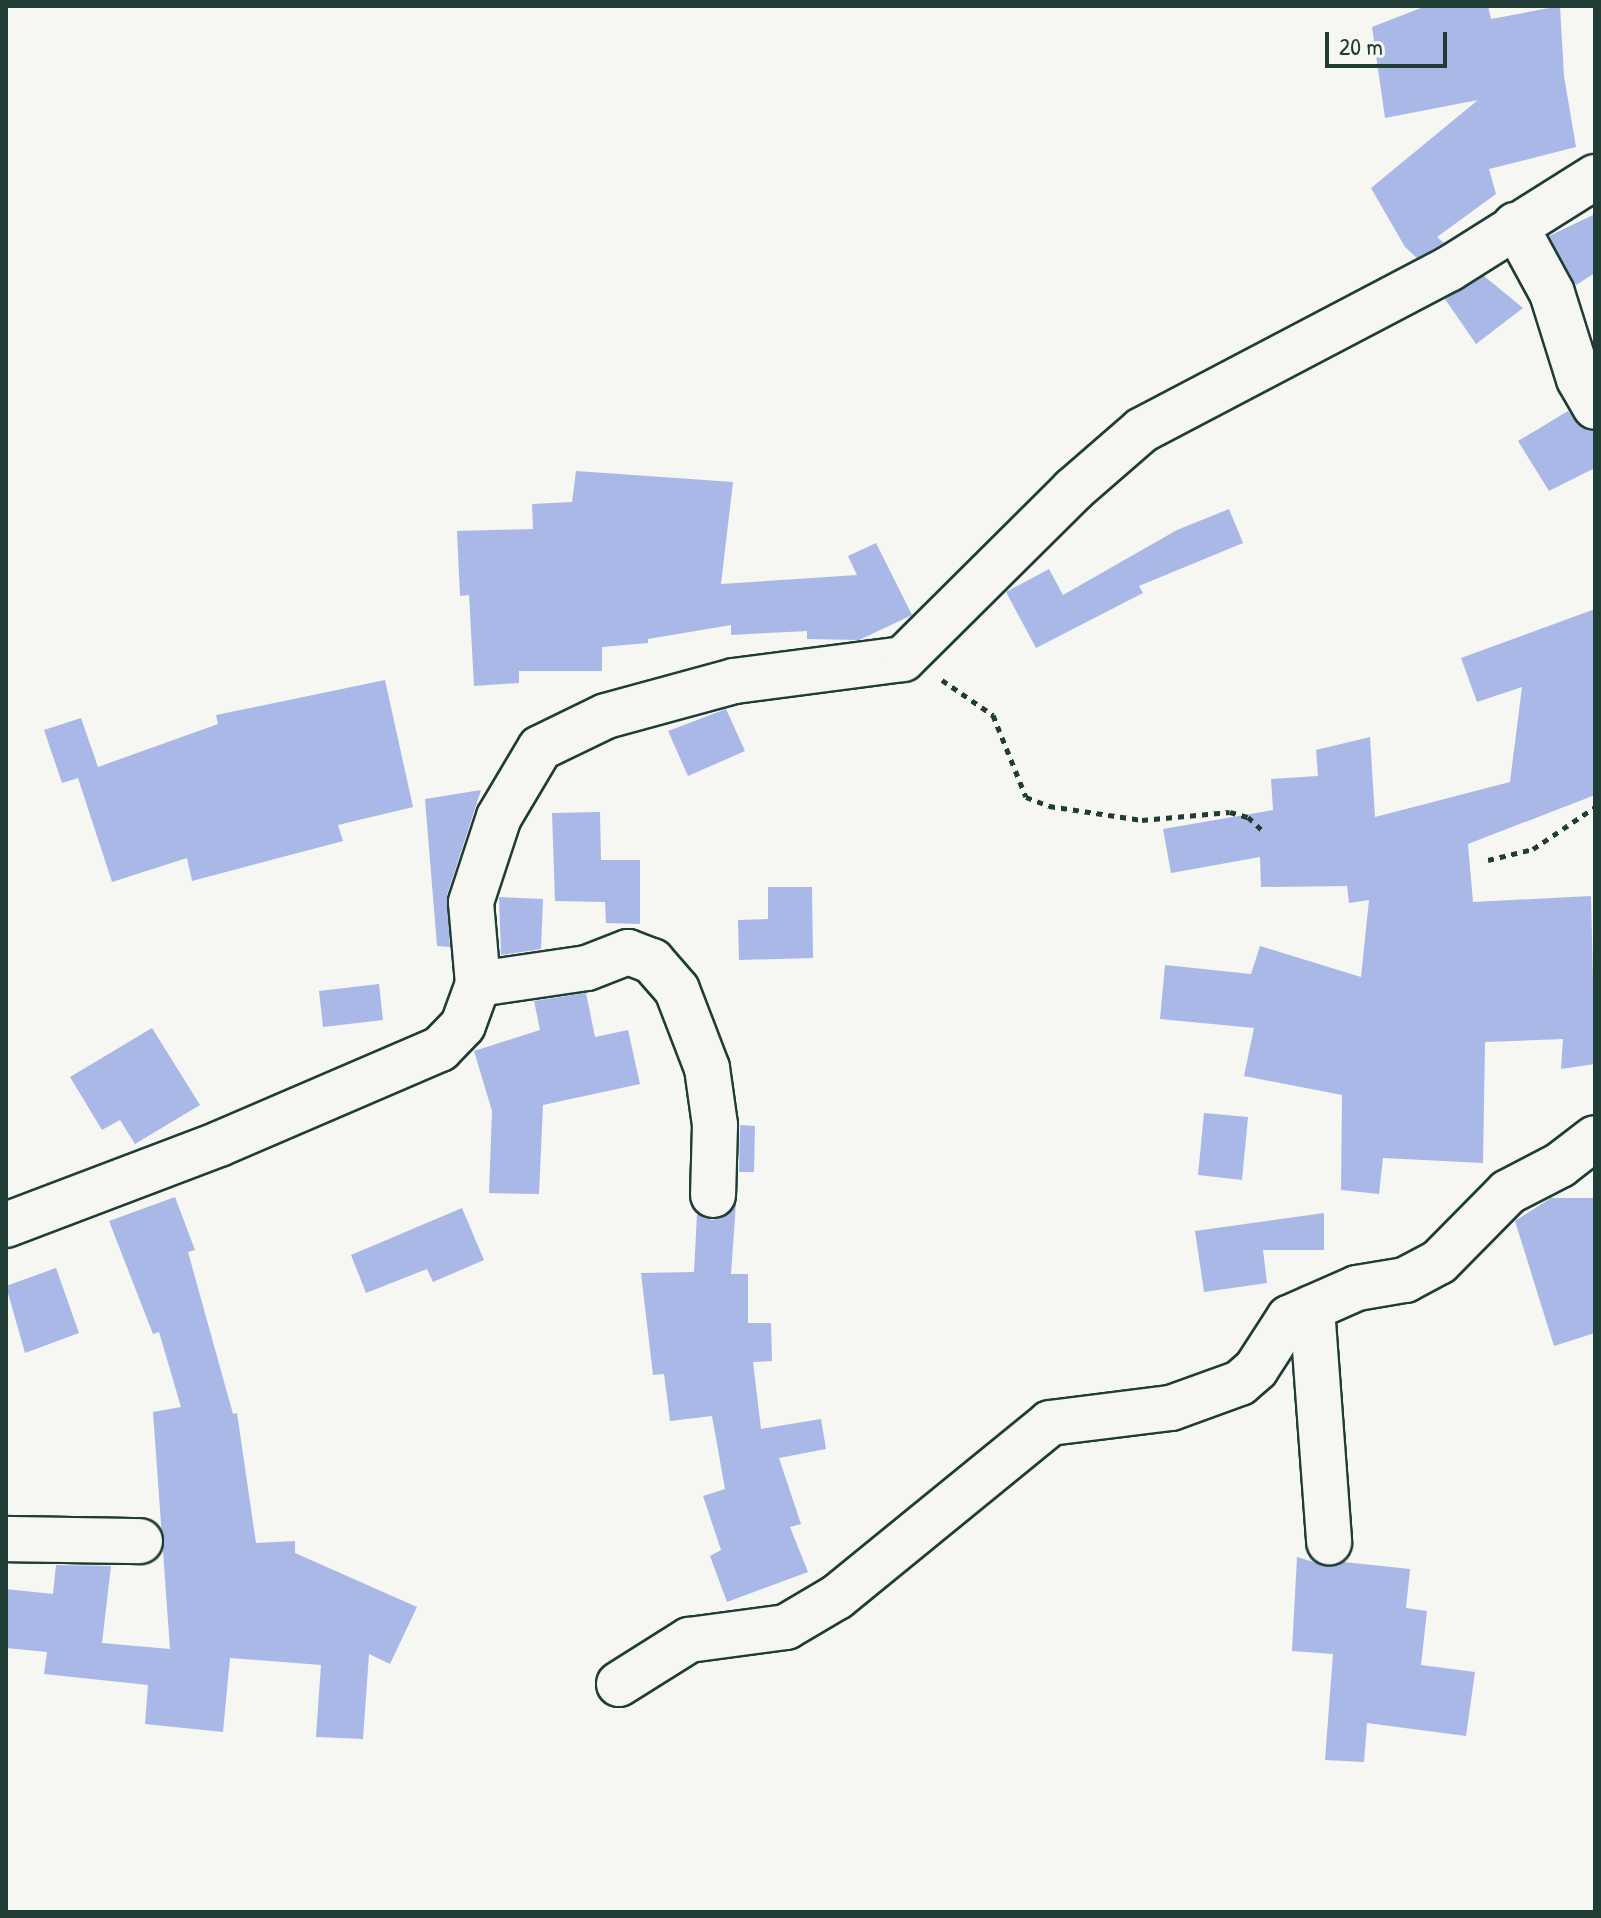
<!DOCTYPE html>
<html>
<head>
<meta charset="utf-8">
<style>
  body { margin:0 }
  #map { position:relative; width:1601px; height:1918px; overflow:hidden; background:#f6f6f2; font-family:"Patrick Hand",sans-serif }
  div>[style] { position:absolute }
  .building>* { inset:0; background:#aab8e8 }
  .path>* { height:5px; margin-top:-2.5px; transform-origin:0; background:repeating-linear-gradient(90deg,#1f3d34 0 6px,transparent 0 12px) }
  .roads { filter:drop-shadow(2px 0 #1f3d34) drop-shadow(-2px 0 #1f3d34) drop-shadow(0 2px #1f3d34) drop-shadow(0 -2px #1f3d34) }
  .street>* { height:44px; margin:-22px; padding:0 22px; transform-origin:22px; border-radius:22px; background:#f6f6f2 }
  span { translate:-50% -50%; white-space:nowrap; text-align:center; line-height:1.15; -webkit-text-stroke:7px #f6f6f2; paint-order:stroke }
  .frame { position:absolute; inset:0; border:8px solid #1f3d34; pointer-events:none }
  .scale { position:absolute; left:1325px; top:32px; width:122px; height:36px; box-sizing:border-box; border:4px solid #1f3d34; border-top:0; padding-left:10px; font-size:24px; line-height:28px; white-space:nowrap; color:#1f3d34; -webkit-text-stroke:6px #f6f6f2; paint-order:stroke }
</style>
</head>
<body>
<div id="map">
  <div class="building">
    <i style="clip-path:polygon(1426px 6px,1488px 6px,1491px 19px,1560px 6px,1564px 76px,1576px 147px,1489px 169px,1496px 194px,1437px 237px,1444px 243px,1417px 258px,1405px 247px,1371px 188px,1478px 100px,1385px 118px,1372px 27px)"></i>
    <i style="clip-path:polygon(1595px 214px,1595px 273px,1576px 285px,1549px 236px)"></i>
    <i style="clip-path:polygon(1484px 276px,1523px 308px,1476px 344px,1445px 299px)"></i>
    <i style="clip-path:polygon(1568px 411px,1582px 428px,1595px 432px,1595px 468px,1549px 491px,1518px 441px)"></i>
    <i style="clip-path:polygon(576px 471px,733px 482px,721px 584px,857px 575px,848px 556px,876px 543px,912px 615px,859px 640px,807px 639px,807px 631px,731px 635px,731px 625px,648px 639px,648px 643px,602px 647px,602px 671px,519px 671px,519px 683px,474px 686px,469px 595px,460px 596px,457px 531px,533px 529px,532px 504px,572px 502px)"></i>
    <i style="clip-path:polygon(1229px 509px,1243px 543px,1139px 586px,1143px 593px,1036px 648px,1006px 592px,1049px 569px,1063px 595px,1177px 530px)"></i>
    <i style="clip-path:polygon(1595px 609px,1595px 795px,1468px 844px,1473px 902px,1591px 896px,1595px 1064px,1561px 1069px,1563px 1039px,1485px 1042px,1483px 1163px,1383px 1158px,1379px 1194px,1341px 1190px,1342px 1095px,1244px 1076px,1254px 1028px,1160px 1019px,1165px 965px,1251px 974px,1260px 946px,1361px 977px,1369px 900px,1349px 903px,1347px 886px,1261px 887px,1260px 857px,1171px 873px,1163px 829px,1273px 810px,1271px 779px,1318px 776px,1316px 750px,1370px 737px,1375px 817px,1510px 782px,1522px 687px,1477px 702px,1461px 658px)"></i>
    <i style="clip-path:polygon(385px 680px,413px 807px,338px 825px,343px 841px,192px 881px,187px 858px,112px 882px,78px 778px,62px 783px,44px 730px,81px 718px,98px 767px,218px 724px,216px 715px)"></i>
    <i style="clip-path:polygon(726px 709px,745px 751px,688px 776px,668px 731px)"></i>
    <i style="clip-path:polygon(481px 790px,447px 895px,450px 947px,437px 946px,425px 799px)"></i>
    <i style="clip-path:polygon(600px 812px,601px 860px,640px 860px,640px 924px,606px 923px,605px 902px,555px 901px,552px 813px)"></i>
    <i style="clip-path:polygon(768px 887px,812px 887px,813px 958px,739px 960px,738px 920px,768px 919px)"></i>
    <i style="clip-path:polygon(499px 897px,543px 899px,541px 949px,501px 955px)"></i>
    <i style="clip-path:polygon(379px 984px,383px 1020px,323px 1027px,319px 991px)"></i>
    <i style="clip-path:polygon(586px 993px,595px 1037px,628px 1030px,640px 1084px,543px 1105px,539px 1194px,489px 1193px,492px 1111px,474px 1051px,540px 1030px,534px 1001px)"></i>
    <i style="clip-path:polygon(152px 1028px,200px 1105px,135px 1144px,120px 1120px,102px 1130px,70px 1077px)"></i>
    <i style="clip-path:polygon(1204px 1113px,1248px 1117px,1242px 1180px,1198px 1175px)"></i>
    <i style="clip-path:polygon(740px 1125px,755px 1126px,754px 1172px,739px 1172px)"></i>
    <i style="clip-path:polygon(175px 1197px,195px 1250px,188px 1252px,233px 1414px,237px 1413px,256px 1543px,295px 1541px,295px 1553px,417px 1607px,390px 1664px,369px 1654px,363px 1739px,316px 1737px,321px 1665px,230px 1658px,223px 1732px,145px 1724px,148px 1685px,44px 1674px,47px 1652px,6px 1648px,6px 1589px,53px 1594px,56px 1565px,111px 1566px,102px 1643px,170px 1649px,153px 1412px,181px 1407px,159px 1332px,153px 1334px,109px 1221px)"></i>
    <i style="clip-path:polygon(1551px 1198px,1595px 1198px,1595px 1333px,1554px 1346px,1515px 1221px)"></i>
    <i style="clip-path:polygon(736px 1203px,731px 1274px,748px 1274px,748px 1323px,771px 1323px,772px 1361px,753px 1362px,761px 1429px,821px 1419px,826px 1449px,779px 1458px,801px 1524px,790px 1527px,808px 1572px,727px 1602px,710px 1556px,721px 1550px,703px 1496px,725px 1489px,712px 1416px,670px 1421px,664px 1374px,653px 1375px,641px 1273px,694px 1272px,697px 1214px,712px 1220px,724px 1217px)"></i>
    <i style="clip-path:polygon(462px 1208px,484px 1260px,433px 1282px,427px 1269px,366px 1293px,351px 1255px)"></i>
    <i style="clip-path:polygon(1324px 1213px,1324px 1250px,1263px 1250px,1267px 1283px,1204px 1292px,1195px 1231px)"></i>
    <i style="clip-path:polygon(56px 1268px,79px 1333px,25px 1353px,6px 1286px)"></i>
    <i style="clip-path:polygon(1297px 1557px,1330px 1567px,1344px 1562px,1410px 1569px,1406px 1608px,1427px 1611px,1421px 1665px,1475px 1672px,1466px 1736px,1367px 1723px,1364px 1762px,1325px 1760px,1333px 1654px,1292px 1651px)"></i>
  </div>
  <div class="path">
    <i style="left:942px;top:680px;width:62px;rotate:34.5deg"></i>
    <i style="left:993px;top:715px;width:88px;rotate:68.1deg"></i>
    <i style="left:1026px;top:797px;width:25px;rotate:21deg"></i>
    <i style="left:1049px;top:806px;width:94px;rotate:8.6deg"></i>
    <i style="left:1142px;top:820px;width:88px;rotate:-5.2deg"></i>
    <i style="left:1230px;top:812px;width:19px;rotate:16deg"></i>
    <i style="left:1248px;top:817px;width:19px;rotate:43deg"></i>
    <i style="left:1488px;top:860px;width:46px;rotate:-13.7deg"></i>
    <i style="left:1533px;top:849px;width:75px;rotate:-34.1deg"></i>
  </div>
  <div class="roads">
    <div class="street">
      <i style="left:1515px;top:225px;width:77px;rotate:61.4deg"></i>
      <i style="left:1552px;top:293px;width:90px;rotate:72.6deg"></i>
      <i style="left:1579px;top:379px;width:32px;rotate:60deg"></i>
      <i style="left:478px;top:984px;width:110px;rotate:-8.4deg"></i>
      <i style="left:587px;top:968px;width:44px;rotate:-21.3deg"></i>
      <i style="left:628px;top:952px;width:26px;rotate:21deg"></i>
      <i style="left:652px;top:961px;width:38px;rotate:49deg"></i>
      <i style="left:677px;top:990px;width:84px;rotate:69deg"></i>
      <i style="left:707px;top:1068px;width:58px;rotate:82deg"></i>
      <i style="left:715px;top:1125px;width:70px;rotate:91.6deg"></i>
      <i style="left:6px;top:1225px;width:228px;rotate:-20.8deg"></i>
      <i style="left:219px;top:1144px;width:241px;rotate:-23.3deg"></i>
      <i style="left:440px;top:1049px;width:33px;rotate:-46deg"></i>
      <i style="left:463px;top:1025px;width:44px;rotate:-69.9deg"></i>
      <i style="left:478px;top:984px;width:82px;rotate:-94.9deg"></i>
      <i style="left:471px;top:902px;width:89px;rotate:-71.8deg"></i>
      <i style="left:499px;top:817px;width:80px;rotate:-59.3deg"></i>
      <i style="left:540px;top:748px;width:73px;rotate:-25.9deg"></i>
      <i style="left:606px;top:716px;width:133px;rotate:-15.3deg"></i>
      <i style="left:734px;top:681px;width:170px;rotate:-7.4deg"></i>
      <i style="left:903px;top:659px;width:240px;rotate:-44.8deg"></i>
      <i style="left:1073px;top:490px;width:91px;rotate:-41deg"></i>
      <i style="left:1142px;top:430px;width:347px;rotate:-27.7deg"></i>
      <i style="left:1449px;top:269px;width:173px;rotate:-32.2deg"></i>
      <i style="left:1312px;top:1308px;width:235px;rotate:85.8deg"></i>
      <i style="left:6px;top:1539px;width:134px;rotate:0.9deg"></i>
      <i style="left:619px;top:1684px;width:83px;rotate:-32.2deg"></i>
      <i style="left:689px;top:1640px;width:98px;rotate:-7.6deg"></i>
      <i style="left:786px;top:1627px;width:59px;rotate:-30.5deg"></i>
      <i style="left:837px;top:1597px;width:275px;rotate:-39.2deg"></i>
      <i style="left:1050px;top:1423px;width:122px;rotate:-7.1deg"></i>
      <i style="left:1171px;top:1408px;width:73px;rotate:-19.9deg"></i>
      <i style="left:1240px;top:1383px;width:21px;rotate:-41deg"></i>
      <i style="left:1256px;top:1369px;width:61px;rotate:-57.1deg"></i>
      <i style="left:1289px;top:1318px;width:74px;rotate:-23.8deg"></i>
      <i style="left:1357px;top:1288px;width:49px;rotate:-9.5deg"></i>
      <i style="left:1405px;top:1280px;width:38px;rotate:-28deg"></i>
      <i style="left:1439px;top:1262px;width:98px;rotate:-45.4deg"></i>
      <i style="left:1508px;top:1192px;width:59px;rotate:-27.4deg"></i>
      <i style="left:1560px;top:1165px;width:44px;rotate:-37.6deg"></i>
    </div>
  </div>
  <div class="frame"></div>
  <div class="scale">20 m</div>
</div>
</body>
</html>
